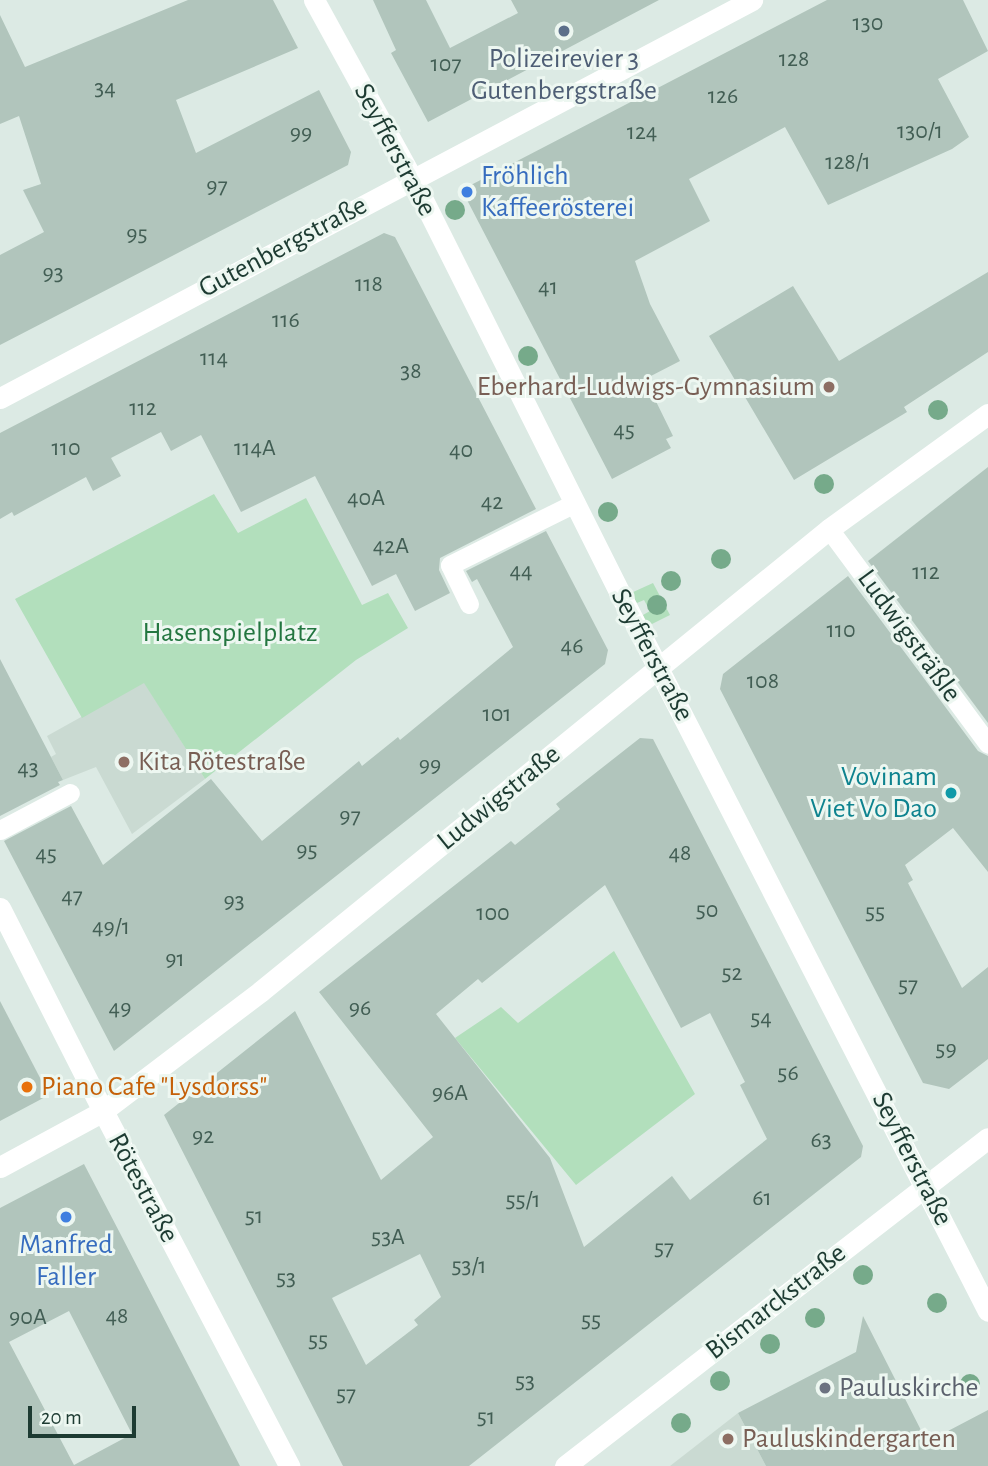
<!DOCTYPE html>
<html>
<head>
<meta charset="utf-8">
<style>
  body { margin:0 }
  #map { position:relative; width:988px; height:1466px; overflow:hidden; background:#dceae4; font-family:"Alegreya Sans",sans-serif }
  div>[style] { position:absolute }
  .built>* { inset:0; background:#cadad2 }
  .green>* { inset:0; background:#b2dfbc }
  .building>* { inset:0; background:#b1c5bc }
  .service>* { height:19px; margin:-9.5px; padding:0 9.5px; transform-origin:9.5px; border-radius:9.5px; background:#fff }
  .minor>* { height:21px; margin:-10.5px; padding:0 10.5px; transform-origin:10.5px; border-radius:10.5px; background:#fff }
  .trees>* { width:20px; height:20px; margin:-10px; border-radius:50%; background:#76aa8a }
  .dots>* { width:19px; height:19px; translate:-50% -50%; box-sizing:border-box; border:4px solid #edf7f1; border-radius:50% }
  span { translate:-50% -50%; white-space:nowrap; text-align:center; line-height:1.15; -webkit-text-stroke:6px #edf7f1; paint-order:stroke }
  .number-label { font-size:24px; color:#425e54 }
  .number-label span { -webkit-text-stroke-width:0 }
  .service-label { font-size:28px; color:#4e5e75 }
  .street-label { font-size:28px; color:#1d3b32 }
  .shop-label { font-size:28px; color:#366cbe }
  .left { translate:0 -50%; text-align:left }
  .education-label { font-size:28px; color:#785e54 }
  .right { translate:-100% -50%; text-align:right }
  .park-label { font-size:28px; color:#237640 }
  .culture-label { font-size:28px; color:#0d838f }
  .food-label { font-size:28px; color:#c56008 }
  .worship-label { font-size:28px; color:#5b616d }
  .scale { position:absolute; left:28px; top:1406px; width:108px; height:32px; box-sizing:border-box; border:4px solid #1d3b32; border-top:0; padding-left:9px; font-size:21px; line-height:24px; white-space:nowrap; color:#1d3b32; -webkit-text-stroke:5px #edf7f1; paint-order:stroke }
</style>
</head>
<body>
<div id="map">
  <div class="built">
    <i style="clip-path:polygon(144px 682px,205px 779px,132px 834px,96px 767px,63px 780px,51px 757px,56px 754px,47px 736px)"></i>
    <i style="clip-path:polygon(738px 1413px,766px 1466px,670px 1466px)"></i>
  </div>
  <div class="green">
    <i style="clip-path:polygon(214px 494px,238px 533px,306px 498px,362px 605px,388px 593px,408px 628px,356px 660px,205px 779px,144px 683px,82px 718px,15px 599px)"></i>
    <i style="clip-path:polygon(653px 583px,670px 615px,648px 626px,643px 615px,650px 611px,644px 600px,637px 603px,631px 593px)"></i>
    <i style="clip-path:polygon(614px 951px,695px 1094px,576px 1185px,455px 1038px,501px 1007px,518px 1023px)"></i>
  </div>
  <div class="building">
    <i style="clip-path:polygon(188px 0,273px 0,298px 48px,176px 100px,196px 153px,319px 90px,351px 152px,348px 165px,0 345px,0 255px,44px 232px,23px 190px,41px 184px,19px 116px,0 124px,0 15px,25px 67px)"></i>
    <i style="clip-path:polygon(373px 0,426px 0,450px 48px,518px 13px,511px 0,659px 0,428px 122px,391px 53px,396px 50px)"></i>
    <i style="clip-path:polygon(827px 0,963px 0,988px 51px,938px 79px,969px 137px,952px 149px,828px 205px,785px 127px,689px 179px,710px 221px,635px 261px,650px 304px,680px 361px,645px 379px,673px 436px,666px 439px,671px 448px,612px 479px,466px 198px,469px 186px)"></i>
    <i style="clip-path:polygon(384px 233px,395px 237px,536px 509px,440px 558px,439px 570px,450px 593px,415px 611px,396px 574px,372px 586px,315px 476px,241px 512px,201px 435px,171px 451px,161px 432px,111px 458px,121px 476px,93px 491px,86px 477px,14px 516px,12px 512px,0 519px,0 433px)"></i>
    <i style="clip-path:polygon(988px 272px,988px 352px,904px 407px,907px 412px,794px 480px,709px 336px,793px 286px,839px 361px)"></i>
    <i style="clip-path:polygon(988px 467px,988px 723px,868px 561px)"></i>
    <i style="clip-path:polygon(546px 531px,608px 650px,605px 664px,114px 1051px,4px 841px,71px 806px,103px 865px,211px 779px,262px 841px,359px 761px,362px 766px,398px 737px,400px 740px,513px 647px,477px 579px,472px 582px,466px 571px)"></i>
    <i style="clip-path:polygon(848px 576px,978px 751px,988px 756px,988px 872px,953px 828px,905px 865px,913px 880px,908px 883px,962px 988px,988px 967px,988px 1059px,949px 1089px,923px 1083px,720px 689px,723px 674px)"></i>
    <i style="clip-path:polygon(0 659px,63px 780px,58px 782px,60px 785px,0 816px)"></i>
    <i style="clip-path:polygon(evenodd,640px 738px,653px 739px,863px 1146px,861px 1157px,469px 1466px,343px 1466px,164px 1115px,295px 1011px,381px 1180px,433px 1137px,319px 992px,511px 841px,515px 845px,560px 809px,556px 804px,640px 738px,605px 885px,681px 1028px,710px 1013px,745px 1082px,740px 1085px,767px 1139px,690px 1200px,672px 1176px,584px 1247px,550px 1158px,436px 1014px,478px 979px,482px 983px,605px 885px,640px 738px,420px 1254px,441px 1297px,414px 1320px,418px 1325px,366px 1365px,332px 1298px,420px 1254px)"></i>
    <i style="clip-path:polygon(0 1001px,49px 1095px,0 1121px)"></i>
    <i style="clip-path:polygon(evenodd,84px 1164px,122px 1237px,240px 1466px,0 1466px,0 1208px,84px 1164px,69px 1311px,132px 1434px,74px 1465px,9px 1342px,69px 1311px)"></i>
    <i style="clip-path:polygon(863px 1316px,927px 1442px,988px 1410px,988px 1466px,766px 1466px,738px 1413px,856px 1352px)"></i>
  </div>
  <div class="service">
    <i style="left:829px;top:529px;width:267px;rotate:53.5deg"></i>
    <i style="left:469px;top:604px;width:43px;rotate:-116deg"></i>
    <i style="left:450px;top:565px;width:140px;rotate:-26.4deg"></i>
    <i style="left:0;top:830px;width:79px;rotate:-27.9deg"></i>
  </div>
  <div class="minor">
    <i style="left:314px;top:0;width:203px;rotate:61.2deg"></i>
    <i style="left:412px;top:178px;width:463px;rotate:63.4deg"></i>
    <i style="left:619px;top:592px;width:808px;rotate:62.83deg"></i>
    <i style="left:0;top:398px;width:851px;rotate:-27.89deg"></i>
    <i style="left:0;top:908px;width:228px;rotate:63.1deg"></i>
    <i style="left:103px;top:1111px;width:401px;rotate:62.3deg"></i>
    <i style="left:0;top:1167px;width:117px;rotate:-28.5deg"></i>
    <i style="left:103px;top:1111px;width:198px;rotate:-37.2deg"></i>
    <i style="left:261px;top:991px;width:732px;rotate:-39.12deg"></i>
    <i style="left:829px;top:529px;width:196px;rotate:-35.9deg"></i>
    <i style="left:565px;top:1466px;width:535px;rotate:-37.79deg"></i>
  </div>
  <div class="trees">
    <i style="left:455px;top:210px"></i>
    <i style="left:528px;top:356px"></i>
    <i style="left:938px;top:410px"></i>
    <i style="left:824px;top:484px"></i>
    <i style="left:608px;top:512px"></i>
    <i style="left:721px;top:559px"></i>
    <i style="left:671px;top:581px"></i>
    <i style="left:657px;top:605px"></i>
    <i style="left:863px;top:1275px"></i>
    <i style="left:937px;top:1303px"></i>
    <i style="left:815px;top:1318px"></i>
    <i style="left:770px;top:1344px"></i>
    <i style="left:720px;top:1381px"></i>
    <i style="left:970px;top:1384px"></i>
    <i style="left:681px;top:1423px"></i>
  </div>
  <div class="dots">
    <i style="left:564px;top:31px;background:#5c6f8a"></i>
    <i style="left:467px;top:192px;background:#3f7fe0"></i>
    <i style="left:829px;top:387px;background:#8d6e63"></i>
    <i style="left:124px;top:762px;background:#8d6e63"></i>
    <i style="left:951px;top:793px;background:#0f9aa8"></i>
    <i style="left:27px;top:1087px;background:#e8710a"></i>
    <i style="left:66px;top:1217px;background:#3f7fe0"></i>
    <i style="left:825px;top:1388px;background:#6b7280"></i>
    <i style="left:728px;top:1439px;background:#8d6e63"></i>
  </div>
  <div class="number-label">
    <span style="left:868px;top:24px">130</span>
    <span style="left:794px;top:60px">128</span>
    <span style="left:446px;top:65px">107</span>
    <span style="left:105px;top:89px">34</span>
    <span style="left:723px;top:97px">126</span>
    <span style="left:920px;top:132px">130/1</span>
    <span style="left:642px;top:133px">124</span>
    <span style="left:301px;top:134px">99</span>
    <span style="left:848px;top:163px">128/1</span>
    <span style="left:217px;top:187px">97</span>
    <span style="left:137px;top:235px">95</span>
    <span style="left:53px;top:274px">93</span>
    <span style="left:369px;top:285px">118</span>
    <span style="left:548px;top:288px">41</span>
    <span style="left:286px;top:321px">116</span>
    <span style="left:214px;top:359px">114</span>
    <span style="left:411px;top:372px">38</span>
    <span style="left:143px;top:409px">112</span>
    <span style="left:624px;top:431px">45</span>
    <span style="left:66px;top:449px">110</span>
    <span style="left:255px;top:449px">114A</span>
    <span style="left:461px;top:451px">40</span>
    <span style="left:366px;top:499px">40A</span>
    <span style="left:492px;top:503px">42</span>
    <span style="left:391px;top:547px">42A</span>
    <span style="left:521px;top:572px">44</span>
    <span style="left:926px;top:573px">112</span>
    <span style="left:841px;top:631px">110</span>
    <span style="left:572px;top:647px">46</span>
    <span style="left:763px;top:682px">108</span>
    <span style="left:497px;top:715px">101</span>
    <span style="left:430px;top:766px">99</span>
    <span style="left:28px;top:769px">43</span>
    <span style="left:350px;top:817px">97</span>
    <span style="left:307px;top:851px">95</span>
    <span style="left:680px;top:854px">48</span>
    <span style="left:46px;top:855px">45</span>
    <span style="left:72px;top:897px">47</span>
    <span style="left:234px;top:902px">93</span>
    <span style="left:707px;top:911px">50</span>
    <span style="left:875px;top:913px">55</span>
    <span style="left:493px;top:914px">100</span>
    <span style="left:111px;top:928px">49/1</span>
    <span style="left:175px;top:960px">91</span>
    <span style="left:732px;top:974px">52</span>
    <span style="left:908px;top:986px">57</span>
    <span style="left:120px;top:1009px">49</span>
    <span style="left:360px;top:1009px">96</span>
    <span style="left:761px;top:1019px">54</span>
    <span style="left:946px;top:1050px">59</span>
    <span style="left:788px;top:1074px">56</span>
    <span style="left:450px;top:1094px">96A</span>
    <span style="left:203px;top:1137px">92</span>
    <span style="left:821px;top:1141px">63</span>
    <span style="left:762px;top:1199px">61</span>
    <span style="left:523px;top:1201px">55/1</span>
    <span style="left:254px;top:1217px">51</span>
    <span style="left:388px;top:1238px">53A</span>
    <span style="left:664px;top:1249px">57</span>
    <span style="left:469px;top:1267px">53/1</span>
    <span style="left:286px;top:1279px">53</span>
    <span style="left:117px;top:1317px">48</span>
    <span style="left:28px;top:1318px">90A</span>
    <span style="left:591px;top:1321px">55</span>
    <span style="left:318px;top:1341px">55</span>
    <span style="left:525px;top:1382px">53</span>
    <span style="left:346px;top:1395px">57</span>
    <span style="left:486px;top:1418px">51</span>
  </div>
  <div class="service-label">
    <span style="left:564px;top:75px">Polizeirevier 3<br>Gutenbergstraße</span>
  </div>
  <div class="street-label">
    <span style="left:395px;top:150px;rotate:62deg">Seyfferstraße</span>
    <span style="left:283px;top:247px;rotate:-28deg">Gutenbergstraße</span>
    <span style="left:909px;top:636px;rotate:54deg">Ludwigsträßle</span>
    <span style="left:652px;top:655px;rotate:62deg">Seyfferstraße</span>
    <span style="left:499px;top:798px;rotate:-39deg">Ludwigstraße</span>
    <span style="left:912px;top:1159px;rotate:63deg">Seyfferstraße</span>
    <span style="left:143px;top:1188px;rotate:62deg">Rötestraße</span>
    <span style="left:776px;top:1302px;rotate:-38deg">Bismarckstraße</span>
  </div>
  <div class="shop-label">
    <span class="left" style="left:481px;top:192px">Fröhlich<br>Kaffeerösterei</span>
    <span style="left:66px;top:1261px">Manfred<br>Faller</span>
  </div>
  <div class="education-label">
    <span class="right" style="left:815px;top:387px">Eberhard-Ludwigs-Gymnasium</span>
    <span class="left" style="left:138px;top:762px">Kita Rötestraße</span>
    <span class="left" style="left:742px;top:1439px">Pauluskindergarten</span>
  </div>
  <div class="park-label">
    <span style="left:230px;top:633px">Hasenspielplatz</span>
  </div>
  <div class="culture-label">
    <span class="right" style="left:937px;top:793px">Vovinam<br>Viet Vo Dao</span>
  </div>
  <div class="food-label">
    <span class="left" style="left:41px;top:1087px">Piano Cafe "Lysdorss"</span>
  </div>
  <div class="worship-label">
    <span class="left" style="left:839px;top:1388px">Pauluskirche</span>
  </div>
  <div class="scale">20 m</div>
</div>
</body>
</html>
